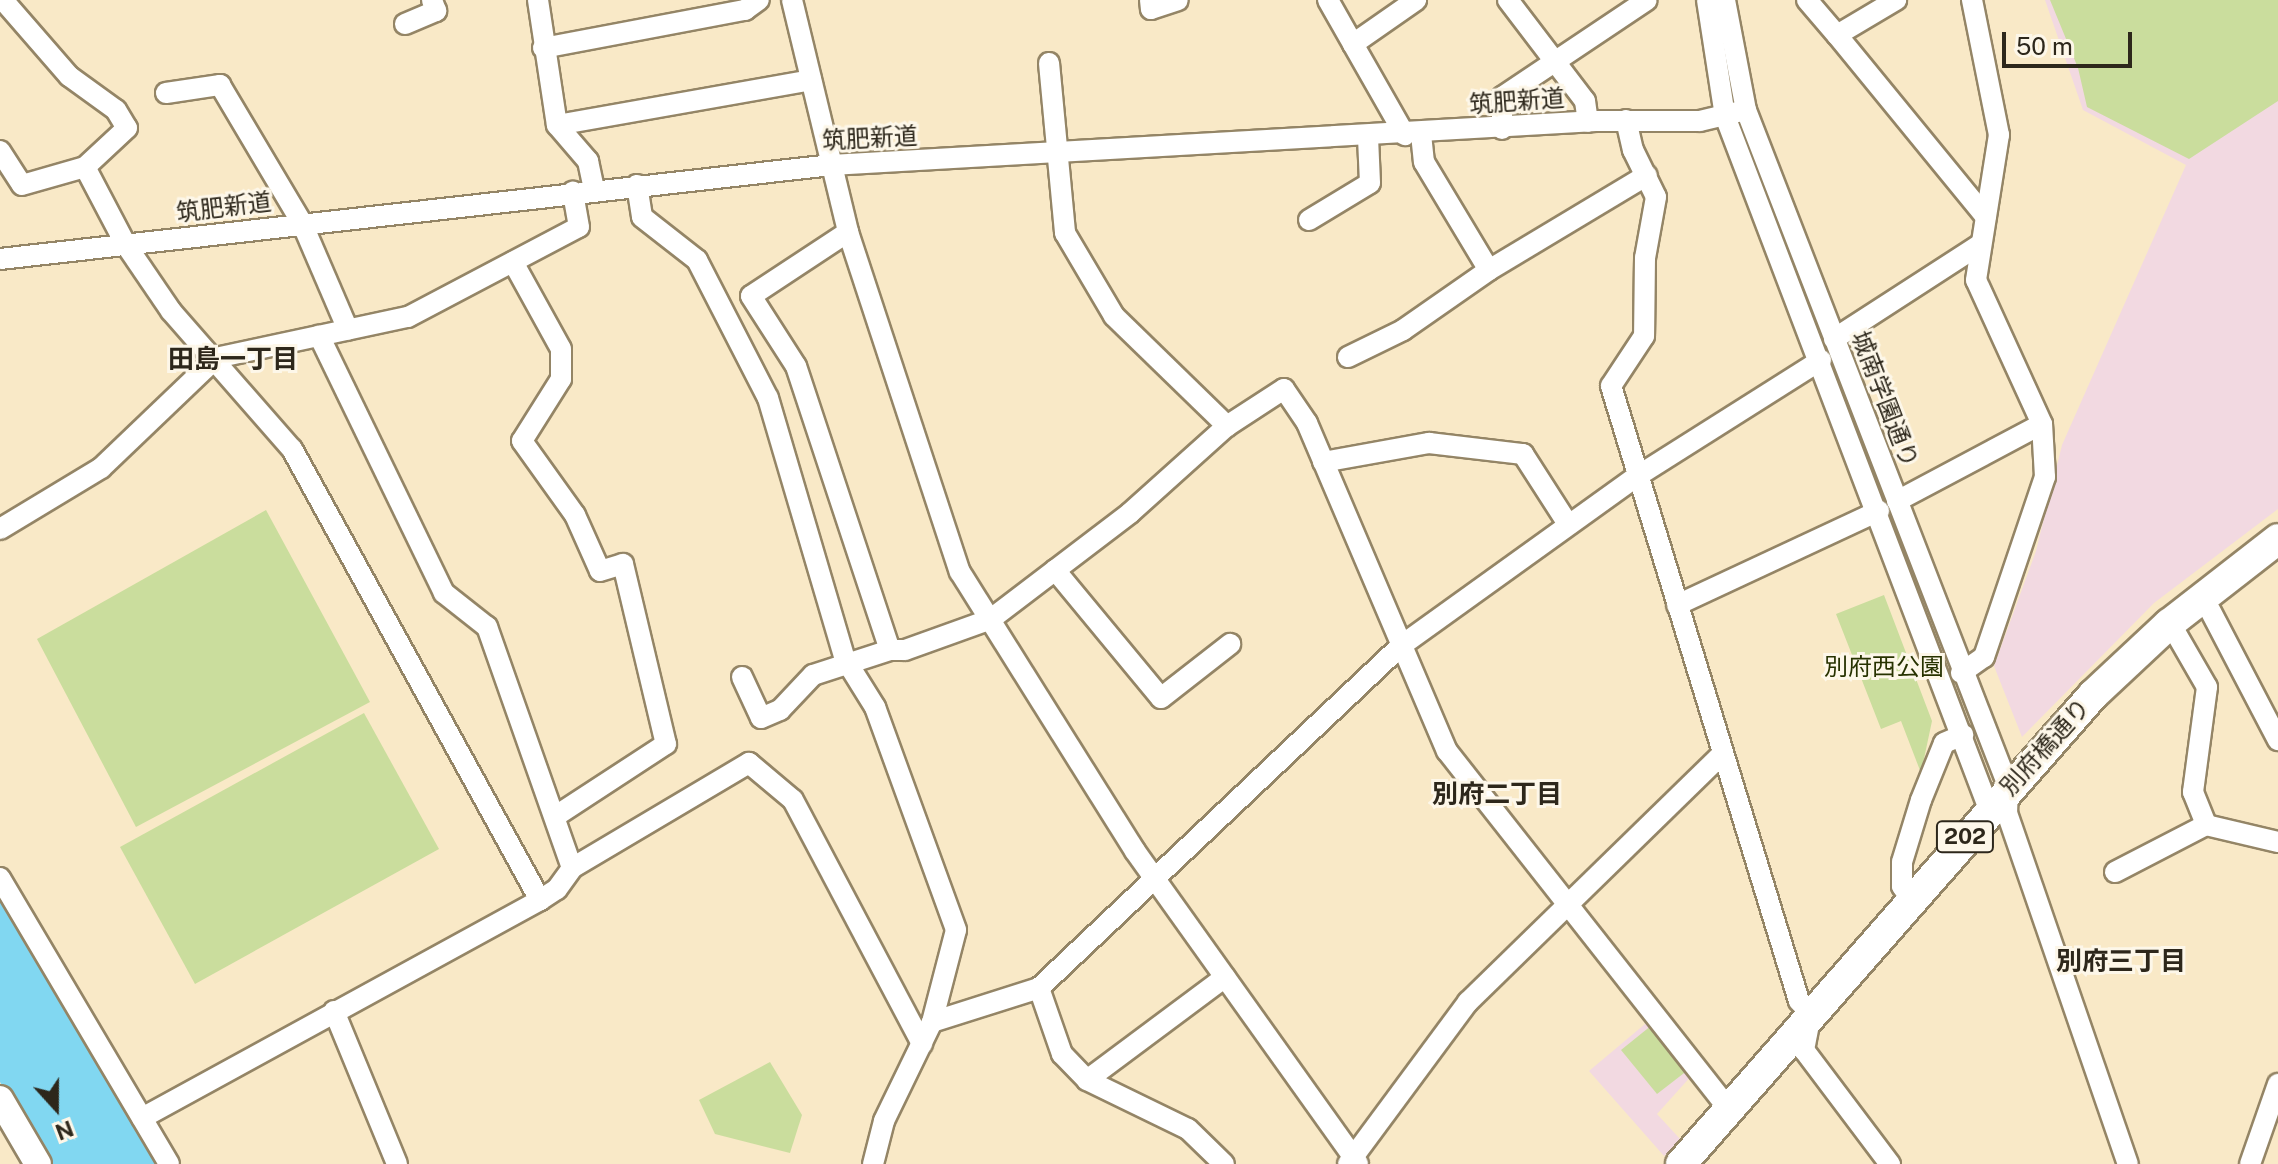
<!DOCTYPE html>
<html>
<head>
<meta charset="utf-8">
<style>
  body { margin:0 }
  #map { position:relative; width:2278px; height:1164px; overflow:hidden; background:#f9e9c7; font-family:"Public Sans","Noto Sans JP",sans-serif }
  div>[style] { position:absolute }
  .education>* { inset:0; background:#f2d9e1 }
  .green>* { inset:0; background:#cadd9d }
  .water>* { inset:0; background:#81d7f1 }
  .roads { filter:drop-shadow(2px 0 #948566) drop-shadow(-2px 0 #948566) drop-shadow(0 2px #948566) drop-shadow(0 -2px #948566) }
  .minor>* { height:20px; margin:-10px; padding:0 10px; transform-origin:10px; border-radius:10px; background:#fff }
  .major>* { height:26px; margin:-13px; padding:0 13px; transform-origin:13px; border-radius:13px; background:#fff }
  .highway>* { height:30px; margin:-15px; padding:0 15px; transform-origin:15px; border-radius:15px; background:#fff }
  span { translate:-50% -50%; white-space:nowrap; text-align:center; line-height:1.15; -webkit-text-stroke:6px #fdf7e9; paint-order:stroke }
  .shield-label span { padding:2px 6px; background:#fdf7e9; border:2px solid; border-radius:6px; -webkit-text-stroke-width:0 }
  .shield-label { font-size:22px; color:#2d271b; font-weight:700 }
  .street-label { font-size:24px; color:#2d271b }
  .park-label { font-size:24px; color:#273200 }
  .neighbourhood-label { font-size:26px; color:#2d271b; font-weight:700 }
  .north { position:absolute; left:16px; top:1068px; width:80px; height:80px; -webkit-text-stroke:6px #fdf7e9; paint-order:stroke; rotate:159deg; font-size:22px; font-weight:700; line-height:32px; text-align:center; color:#2d271b }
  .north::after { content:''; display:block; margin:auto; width:28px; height:36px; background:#2d271b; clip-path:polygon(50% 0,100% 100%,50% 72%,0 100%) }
  .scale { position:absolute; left:2002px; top:32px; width:130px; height:36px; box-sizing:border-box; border:4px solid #2d271b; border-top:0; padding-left:10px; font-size:24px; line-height:28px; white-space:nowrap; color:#2d271b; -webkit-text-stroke:6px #fdf7e9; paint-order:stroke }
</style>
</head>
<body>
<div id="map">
  <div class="education">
    <i style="clip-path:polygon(2045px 0,2278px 0,2278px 509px,2154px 603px,2022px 737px,1994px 666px,2036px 551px,2062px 445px,2186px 165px,2083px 110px)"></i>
    <i style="clip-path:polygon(1651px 1019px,1693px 1074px,1657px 1114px,1681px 1140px,1664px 1156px,1589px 1071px)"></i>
  </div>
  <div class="green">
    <i style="clip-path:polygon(2050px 0,2278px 0,2278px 101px,2189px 159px,2087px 107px,2078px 68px)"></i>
    <i style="clip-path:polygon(266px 510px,370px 702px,136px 827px,37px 639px)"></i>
    <i style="clip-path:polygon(1884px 595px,1932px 721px,1921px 773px,1901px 721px,1881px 729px,1836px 614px)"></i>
    <i style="clip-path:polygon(364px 713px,439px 849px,195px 984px,120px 847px)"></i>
    <i style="clip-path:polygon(1652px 1025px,1688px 1070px,1657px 1094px,1621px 1050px)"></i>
    <i style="clip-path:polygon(770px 1062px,802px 1115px,790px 1153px,715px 1134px,699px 1100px)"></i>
  </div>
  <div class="water">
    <i style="clip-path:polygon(0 902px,127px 1109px,158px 1164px,47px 1164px,0 1082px)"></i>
  </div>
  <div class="roads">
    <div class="minor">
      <i style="left:3px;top:0;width:101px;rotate:49deg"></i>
      <i style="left:69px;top:76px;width:58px;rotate:35.9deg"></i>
      <i style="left:116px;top:110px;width:21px;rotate:59deg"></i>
      <i style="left:127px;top:128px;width:57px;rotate:137.1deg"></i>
      <i style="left:538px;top:0;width:126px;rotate:81.4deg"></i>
      <i style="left:557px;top:125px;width:48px;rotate:49.3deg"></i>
      <i style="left:588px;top:161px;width:30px;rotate:78deg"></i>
      <i style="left:792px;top:0;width:239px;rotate:76.4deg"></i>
      <i style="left:848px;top:232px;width:358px;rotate:71.8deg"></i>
      <i style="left:960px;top:572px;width:329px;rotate:57.9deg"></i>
      <i style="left:1135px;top:851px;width:384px;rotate:54.5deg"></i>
      <i style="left:1150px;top:0;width:9px;rotate:84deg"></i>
      <i style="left:1151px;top:9px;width:28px;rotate:-18deg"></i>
      <i style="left:1328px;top:0;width:51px;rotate:60.4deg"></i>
      <i style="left:1353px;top:44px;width:77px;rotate:-34.9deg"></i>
      <i style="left:1508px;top:0;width:127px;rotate:52.7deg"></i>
      <i style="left:1585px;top:101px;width:21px;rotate:82deg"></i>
      <i style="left:1707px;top:0;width:117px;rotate:81.2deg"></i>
      <i style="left:1725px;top:116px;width:742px;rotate:69.15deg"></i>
      <i style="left:1989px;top:809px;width:13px;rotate:13deg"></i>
      <i style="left:1725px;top:0;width:112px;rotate:79.2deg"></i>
      <i style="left:1746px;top:110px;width:725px;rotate:68.81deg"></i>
      <i style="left:2008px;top:786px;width:27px;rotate:92deg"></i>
      <i style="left:2007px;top:813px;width:371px;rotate:71deg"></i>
      <i style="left:1807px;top:0;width:46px;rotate:49.4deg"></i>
      <i style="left:1837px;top:35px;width:69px;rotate:-30.7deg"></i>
      <i style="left:405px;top:24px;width:34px;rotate:-23deg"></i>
      <i style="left:436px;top:11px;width:12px;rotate:-110deg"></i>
      <i style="left:1837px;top:35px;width:235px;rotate:50.7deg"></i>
      <i style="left:1353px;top:44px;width:105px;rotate:60.3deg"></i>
      <i style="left:543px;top:48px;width:206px;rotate:-10.7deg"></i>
      <i style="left:745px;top:10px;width:17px;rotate:-36deg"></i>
      <i style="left:1049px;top:63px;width:171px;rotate:84.6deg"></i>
      <i style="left:1065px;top:233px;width:96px;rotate:59.4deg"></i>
      <i style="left:1114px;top:316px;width:158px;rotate:44.2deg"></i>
      <i style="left:166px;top:93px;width:55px;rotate:-8.4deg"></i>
      <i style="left:220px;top:85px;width:161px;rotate:59.3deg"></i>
      <i style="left:302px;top:223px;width:116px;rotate:66.7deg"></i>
      <i style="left:1626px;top:120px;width:31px;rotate:77deg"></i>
      <i style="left:1633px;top:150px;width:52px;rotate:63.9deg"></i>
      <i style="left:1656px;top:197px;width:62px;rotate:100.2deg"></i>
      <i style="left:1645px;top:258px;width:78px;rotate:90.7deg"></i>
      <i style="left:1644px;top:336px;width:60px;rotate:123.4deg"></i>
      <i style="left:1611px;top:386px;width:643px;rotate:73deg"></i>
      <i style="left:1799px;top:1001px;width:18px;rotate:47deg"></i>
      <i style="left:1811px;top:1014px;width:37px;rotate:101deg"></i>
      <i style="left:1804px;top:1050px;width:143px;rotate:53deg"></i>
      <i style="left:557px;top:125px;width:258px;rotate:-10deg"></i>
      <i style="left:1502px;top:129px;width:32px;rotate:-90deg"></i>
      <i style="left:1502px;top:97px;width:174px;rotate:-33.8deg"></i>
      <i style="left:1421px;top:134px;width:28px;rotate:84deg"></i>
      <i style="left:1424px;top:162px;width:126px;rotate:59deg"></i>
      <i style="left:0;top:151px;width:40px;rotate:57.1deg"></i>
      <i style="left:22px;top:185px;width:66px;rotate:-15.9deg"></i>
      <i style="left:85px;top:167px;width:88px;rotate:62.3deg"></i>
      <i style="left:126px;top:245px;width:80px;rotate:55.7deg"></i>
      <i style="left:171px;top:311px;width:184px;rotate:48.8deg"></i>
      <i style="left:292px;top:449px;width:515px;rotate:61.19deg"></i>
      <i style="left:637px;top:185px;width:32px;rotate:81deg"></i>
      <i style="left:642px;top:217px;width:70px;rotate:38deg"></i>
      <i style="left:697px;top:260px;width:155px;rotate:62.8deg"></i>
      <i style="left:768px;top:398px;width:272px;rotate:73.6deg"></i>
      <i style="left:845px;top:659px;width:57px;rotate:58deg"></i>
      <i style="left:875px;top:707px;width:237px;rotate:70deg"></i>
      <i style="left:956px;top:930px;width:95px;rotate:104.6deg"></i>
      <i style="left:932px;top:1022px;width:110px;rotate:115.9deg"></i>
      <i style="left:884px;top:1121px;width:44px;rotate:104.3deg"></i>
      <i style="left:1309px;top:220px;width:71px;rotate:-31.2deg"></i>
      <i style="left:1370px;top:183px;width:46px;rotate:-92.5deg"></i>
      <i style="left:848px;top:232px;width:116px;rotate:146.6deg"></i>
      <i style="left:751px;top:296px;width:83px;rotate:57.3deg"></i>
      <i style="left:796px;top:366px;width:299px;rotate:71.7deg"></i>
      <i style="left:890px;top:650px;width:15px"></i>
      <i style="left:905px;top:650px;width:91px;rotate:-19.8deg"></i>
      <i style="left:991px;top:619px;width:175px;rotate:-37.3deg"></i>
      <i style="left:1130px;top:513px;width:130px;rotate:-41.9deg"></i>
      <i style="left:1227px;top:426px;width:68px;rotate:-33deg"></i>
      <i style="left:1284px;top:389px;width:41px;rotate:55.9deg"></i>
      <i style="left:1307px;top:423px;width:357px;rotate:66.9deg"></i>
      <i style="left:1447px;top:751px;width:456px;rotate:51.8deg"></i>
      <i style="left:0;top:259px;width:836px;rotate:-6.45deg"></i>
      <i style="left:831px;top:165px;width:766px;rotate:-3.29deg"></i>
      <i style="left:1596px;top:121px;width:104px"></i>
      <i style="left:1700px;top:121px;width:47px;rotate:-13.4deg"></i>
      <i style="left:513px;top:262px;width:99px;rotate:61.1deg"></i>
      <i style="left:561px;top:349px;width:30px;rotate:90deg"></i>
      <i style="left:561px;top:379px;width:73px;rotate:122.2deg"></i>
      <i style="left:522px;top:441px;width:91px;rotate:54.4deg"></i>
      <i style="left:575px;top:515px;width:61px;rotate:65.9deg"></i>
      <i style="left:600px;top:571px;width:24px;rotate:-17deg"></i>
      <i style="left:623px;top:564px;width:185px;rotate:76.6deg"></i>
      <i style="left:666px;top:744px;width:131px;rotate:146.8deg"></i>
      <i style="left:1834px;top:339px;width:175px;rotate:-32.9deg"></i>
      <i style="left:1348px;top:357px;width:61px;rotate:-26.1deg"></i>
      <i style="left:1403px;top:330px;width:105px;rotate:-34.9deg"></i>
      <i style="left:1489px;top:270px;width:184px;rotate:-31deg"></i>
      <i style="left:1323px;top:462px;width:108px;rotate:-10.2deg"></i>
      <i style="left:1429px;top:443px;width:95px;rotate:6.7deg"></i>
      <i style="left:1523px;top:454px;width:83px;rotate:57.3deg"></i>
      <i style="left:1897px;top:501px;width:164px;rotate:-28deg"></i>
      <i style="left:0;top:529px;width:118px;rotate:-31.1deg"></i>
      <i style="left:101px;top:468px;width:159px;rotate:-43.7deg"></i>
      <i style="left:216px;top:358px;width:196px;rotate:-12.1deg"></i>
      <i style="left:408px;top:317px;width:193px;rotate:-27.8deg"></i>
      <i style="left:579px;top:227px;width:36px;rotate:-100deg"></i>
      <i style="left:1055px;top:570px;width:166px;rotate:50.4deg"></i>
      <i style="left:1161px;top:698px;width:88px;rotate:-38deg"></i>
      <i style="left:1677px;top:605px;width:223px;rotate:-25deg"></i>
      <i style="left:2210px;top:610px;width:147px;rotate:62.4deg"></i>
      <i style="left:2177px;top:635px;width:60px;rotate:60deg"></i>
      <i style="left:2207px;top:687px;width:106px;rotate:97.6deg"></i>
      <i style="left:2193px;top:792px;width:35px;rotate:68deg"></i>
      <i style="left:1961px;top:673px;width:28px;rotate:-35deg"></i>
      <i style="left:1984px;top:657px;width:190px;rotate:-71.3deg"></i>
      <i style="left:2045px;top:477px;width:53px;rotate:-93.2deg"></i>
      <i style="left:2042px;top:424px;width:158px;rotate:-114.6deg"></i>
      <i style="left:1976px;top:280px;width:147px;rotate:-81deg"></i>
      <i style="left:1999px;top:135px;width:138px;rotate:-101.3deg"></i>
      <i style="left:742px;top:677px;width:45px;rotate:65.1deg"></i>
      <i style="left:761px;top:718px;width:21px;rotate:-23deg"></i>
      <i style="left:780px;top:710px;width:48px;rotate:-46.7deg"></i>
      <i style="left:813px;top:675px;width:81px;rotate:-18deg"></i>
      <i style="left:572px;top:868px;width:206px;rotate:-30.7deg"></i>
      <i style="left:749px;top:763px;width:57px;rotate:40.1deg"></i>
      <i style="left:793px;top:800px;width:276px;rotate:62.1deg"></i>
      <i style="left:2115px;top:872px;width:102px;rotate:-27.3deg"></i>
      <i style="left:2206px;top:825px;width:74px;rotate:13.3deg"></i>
      <i style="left:0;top:878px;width:332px;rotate:59.4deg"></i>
      <i style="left:1911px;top:899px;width:16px;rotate:-125deg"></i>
      <i style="left:1902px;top:886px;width:24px;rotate:-90deg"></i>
      <i style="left:1902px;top:862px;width:65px;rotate:-73deg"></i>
      <i style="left:1921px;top:800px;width:61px;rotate:-68deg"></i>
      <i style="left:1944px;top:743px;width:21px;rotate:-23deg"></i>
      <i style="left:1039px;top:988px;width:70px;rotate:70.8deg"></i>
      <i style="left:1062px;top:1054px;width:36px;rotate:46deg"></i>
      <i style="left:1087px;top:1080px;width:112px;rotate:25.9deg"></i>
      <i style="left:1188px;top:1129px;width:50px;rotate:44.2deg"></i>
      <i style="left:334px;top:1011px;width:165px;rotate:67.6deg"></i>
      <i style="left:932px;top:1022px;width:112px;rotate:-17.6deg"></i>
      <i style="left:1039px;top:988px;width:499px;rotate:-43.4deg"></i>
      <i style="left:1402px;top:645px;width:288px;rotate:-35.7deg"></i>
      <i style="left:1636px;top:477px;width:219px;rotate:-32.3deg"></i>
      <i style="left:1087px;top:1080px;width:172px;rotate:-36.7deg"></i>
      <i style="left:142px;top:1118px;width:454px;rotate:-28.7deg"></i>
      <i style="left:540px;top:900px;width:20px;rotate:-33deg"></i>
      <i style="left:557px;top:889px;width:26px;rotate:-54deg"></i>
      <i style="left:572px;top:868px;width:256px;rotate:-109.4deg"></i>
      <i style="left:487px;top:627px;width:55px;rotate:-141.7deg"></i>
      <i style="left:444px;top:593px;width:286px;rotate:-115.9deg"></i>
      <i style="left:1348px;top:1164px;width:202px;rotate:-53.5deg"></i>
      <i style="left:1468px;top:1002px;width:355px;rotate:-44.3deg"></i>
      <i style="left:2250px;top:1164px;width:85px;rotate:-70.7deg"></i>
    </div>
    <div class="major">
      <i style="left:0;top:1099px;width:75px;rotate:59.7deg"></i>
    </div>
    <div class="highway">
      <i style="left:1681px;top:1164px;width:624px;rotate:-48.7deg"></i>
      <i style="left:2093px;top:695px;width:104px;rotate:-43.1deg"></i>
      <i style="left:2169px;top:624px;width:138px;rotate:-37.9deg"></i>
    </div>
  </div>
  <div class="shield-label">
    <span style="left:1965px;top:837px">202</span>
  </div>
  <div class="street-label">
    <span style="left:1517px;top:101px;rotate:-4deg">筑肥新道</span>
    <span style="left:870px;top:138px;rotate:-3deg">筑肥新道</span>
    <span style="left:224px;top:207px;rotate:-7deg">筑肥新道</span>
    <span style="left:1885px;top:399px;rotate:69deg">城南学園通り</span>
    <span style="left:2045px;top:747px;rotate:-48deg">別府橋通り</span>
  </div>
  <div class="park-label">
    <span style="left:1884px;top:667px">別府西公園</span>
  </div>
  <div class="neighbourhood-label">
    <span style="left:233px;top:359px">田島一丁目</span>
    <span style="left:1497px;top:794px">別府二丁目</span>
    <span style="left:2121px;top:961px">別府三丁目</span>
  </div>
  <div class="north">N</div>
  <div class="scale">50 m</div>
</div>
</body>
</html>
